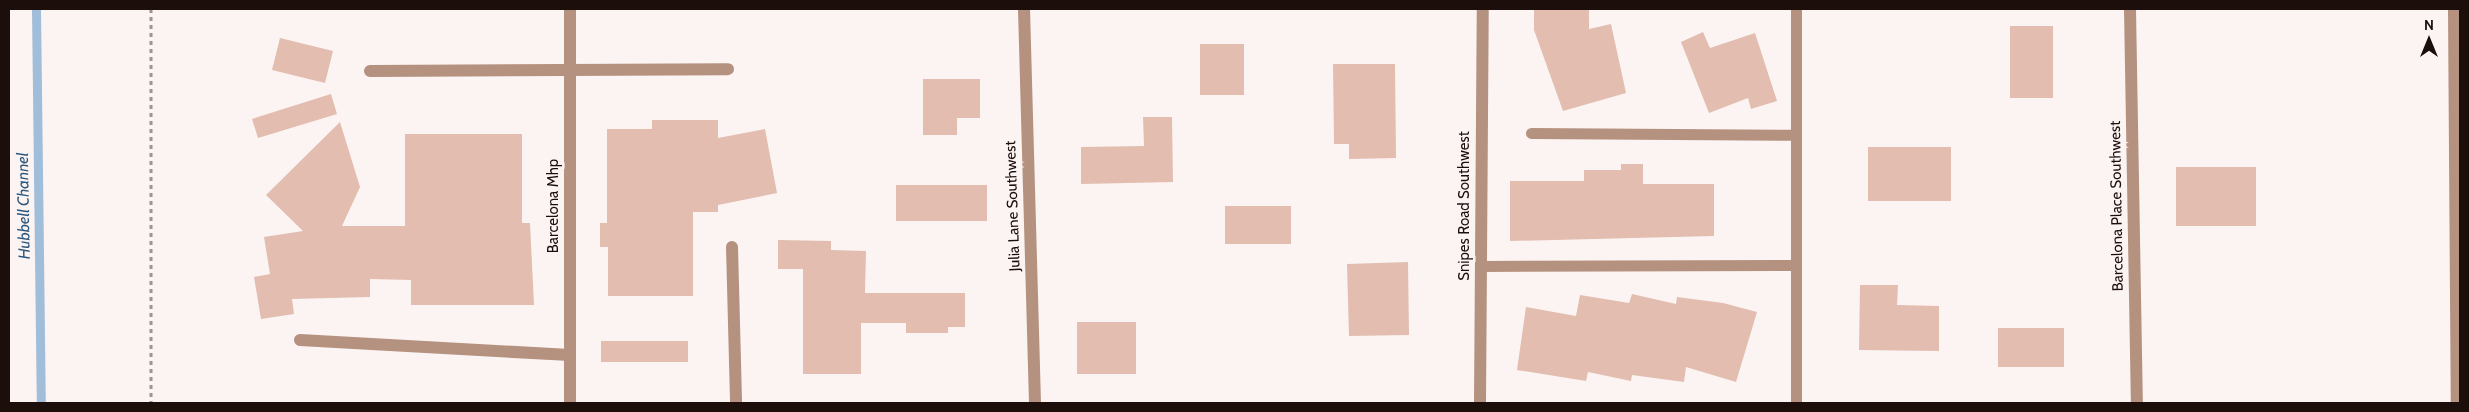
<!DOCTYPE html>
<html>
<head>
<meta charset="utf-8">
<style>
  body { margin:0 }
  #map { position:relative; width:2469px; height:412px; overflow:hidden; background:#fcf4f2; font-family:Cabin,sans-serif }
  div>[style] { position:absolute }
  .stream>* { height:9px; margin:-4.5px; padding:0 4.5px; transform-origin:4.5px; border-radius:4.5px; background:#a0bdda }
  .building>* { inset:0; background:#e2bdb0 }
  .path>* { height:3px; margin-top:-1.5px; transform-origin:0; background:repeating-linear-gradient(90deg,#9d9390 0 4px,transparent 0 8px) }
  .service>* { height:11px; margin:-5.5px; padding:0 5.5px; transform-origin:5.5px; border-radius:5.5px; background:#b59180 }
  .minor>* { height:12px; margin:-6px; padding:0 6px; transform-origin:6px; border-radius:6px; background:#b59180 }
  span { translate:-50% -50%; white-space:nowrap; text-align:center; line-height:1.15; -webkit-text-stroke:5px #fcf4f2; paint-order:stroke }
  .street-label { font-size:15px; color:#1c0f0b }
  .water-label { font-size:16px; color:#2c577f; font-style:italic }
  .frame { position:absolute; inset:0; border:10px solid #1c0f0b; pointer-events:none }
  .north { position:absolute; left:2404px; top:15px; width:50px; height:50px; -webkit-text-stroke:4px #fcf4f2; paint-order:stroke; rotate:0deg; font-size:14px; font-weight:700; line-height:20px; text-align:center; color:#1c0f0b }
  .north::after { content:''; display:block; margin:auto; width:18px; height:22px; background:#1c0f0b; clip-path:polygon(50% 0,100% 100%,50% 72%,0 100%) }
</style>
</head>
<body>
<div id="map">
  <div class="stream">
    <i style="left:36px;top:9px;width:394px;rotate:89.3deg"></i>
  </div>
  <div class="building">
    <i style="clip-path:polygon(1534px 9px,1589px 9px,1589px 29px,1611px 24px,1626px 93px,1563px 111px,1534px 30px)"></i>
    <i style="clip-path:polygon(2010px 26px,2053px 26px,2053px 98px,2010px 98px)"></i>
    <i style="clip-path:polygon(1703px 32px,1710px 48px,1755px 33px,1777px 101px,1751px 109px,1748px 98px,1709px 113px,1681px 42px)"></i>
    <i style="clip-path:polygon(280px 38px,333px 51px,325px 83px,272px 70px)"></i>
    <i style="clip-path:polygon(1200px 44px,1244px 44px,1244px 95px,1200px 95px)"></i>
    <i style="clip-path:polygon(1333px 64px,1395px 64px,1396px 158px,1349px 159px,1349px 144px,1334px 144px)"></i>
    <i style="clip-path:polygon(923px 79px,980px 79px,980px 118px,957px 118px,957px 135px,923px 135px)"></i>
    <i style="clip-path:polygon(331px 94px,337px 114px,258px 138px,252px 119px)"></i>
    <i style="clip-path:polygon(1143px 117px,1172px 117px,1173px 182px,1081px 184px,1081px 147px,1144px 146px)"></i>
    <i style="clip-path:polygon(652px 120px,718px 120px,718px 138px,765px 129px,777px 193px,718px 205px,718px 212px,693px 212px,693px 296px,608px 296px,608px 247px,600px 247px,600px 223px,607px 223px,607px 129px,652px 129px)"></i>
    <i style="clip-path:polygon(340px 122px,360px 187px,342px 226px,405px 226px,405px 134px,522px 134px,522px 223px,530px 223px,534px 305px,411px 305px,411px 280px,370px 279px,370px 297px,292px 299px,294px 314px,261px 319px,254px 277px,270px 274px,264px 237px,303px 231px,266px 195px)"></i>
    <i style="clip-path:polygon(1868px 147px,1951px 147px,1951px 201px,1868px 201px)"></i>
    <i style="clip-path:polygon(1621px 164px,1643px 164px,1643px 184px,1714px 184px,1714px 236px,1510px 241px,1510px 181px,1584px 181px,1584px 170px,1621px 170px)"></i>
    <i style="clip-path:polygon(2176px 167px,2256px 167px,2256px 226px,2176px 226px)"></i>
    <i style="clip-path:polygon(896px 185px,987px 185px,987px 221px,896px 221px)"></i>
    <i style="clip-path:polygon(1225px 206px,1291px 206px,1291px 244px,1225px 244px)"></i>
    <i style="clip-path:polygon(778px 240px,831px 241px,831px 250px,866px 251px,865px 293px,965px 293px,965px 327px,948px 327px,948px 333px,906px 333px,906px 323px,861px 323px,861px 374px,803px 374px,803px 269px,778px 269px)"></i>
    <i style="clip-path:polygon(1408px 262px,1409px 335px,1349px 336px,1347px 264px)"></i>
    <i style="clip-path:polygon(1860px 285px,1898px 285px,1897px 305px,1939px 306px,1939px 351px,1859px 350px)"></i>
    <i style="clip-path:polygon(1632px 294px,1676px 304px,1677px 297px,1723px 303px,1757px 312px,1736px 382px,1686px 367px,1684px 382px,1632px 375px,1631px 381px,1588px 372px,1586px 381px,1517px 370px,1526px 307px,1576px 316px,1580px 295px,1629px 303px)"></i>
    <i style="clip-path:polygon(1077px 322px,1136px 322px,1136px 374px,1077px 374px)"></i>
    <i style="clip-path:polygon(1998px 328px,2064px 328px,2064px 367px,1998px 367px)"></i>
    <i style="clip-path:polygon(601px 341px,688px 341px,688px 362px,601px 362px)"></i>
  </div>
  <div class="path">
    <i style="left:151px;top:9px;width:394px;rotate:90deg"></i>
  </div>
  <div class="service">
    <i style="left:2453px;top:9px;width:394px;rotate:89.6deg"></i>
    <i style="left:1531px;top:133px;width:264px;rotate:0.4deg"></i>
    <i style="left:1481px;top:266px;width:315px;rotate:-0.2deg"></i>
    <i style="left:1796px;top:403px;width:394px;rotate:-90deg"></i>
  </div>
  <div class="minor">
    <i style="left:570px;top:9px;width:394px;rotate:90deg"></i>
    <i style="left:1024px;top:9px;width:394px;rotate:88.4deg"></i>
    <i style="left:2130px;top:9px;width:394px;rotate:89deg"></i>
    <i style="left:370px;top:71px;width:358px;rotate:-0.3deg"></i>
    <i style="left:732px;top:247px;width:156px;rotate:88.5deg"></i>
    <i style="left:300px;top:340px;width:270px;rotate:3.2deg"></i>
    <i style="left:1480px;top:403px;width:394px;rotate:-89.6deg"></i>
  </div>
  <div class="street-label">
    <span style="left:554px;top:206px;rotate:-90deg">Barcelona Mhp</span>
    <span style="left:1013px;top:206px;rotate:-92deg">Julia Lane Southwest</span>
    <span style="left:1465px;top:206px;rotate:-90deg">Snipes Road Southwest</span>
    <span style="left:2117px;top:206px;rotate:-91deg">Barcelona Place Southwest</span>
  </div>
  <div class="water-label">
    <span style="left:24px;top:206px;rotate:-91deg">Hubbell Channel</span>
  </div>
  <div class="frame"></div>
  <div class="north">N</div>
</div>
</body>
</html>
